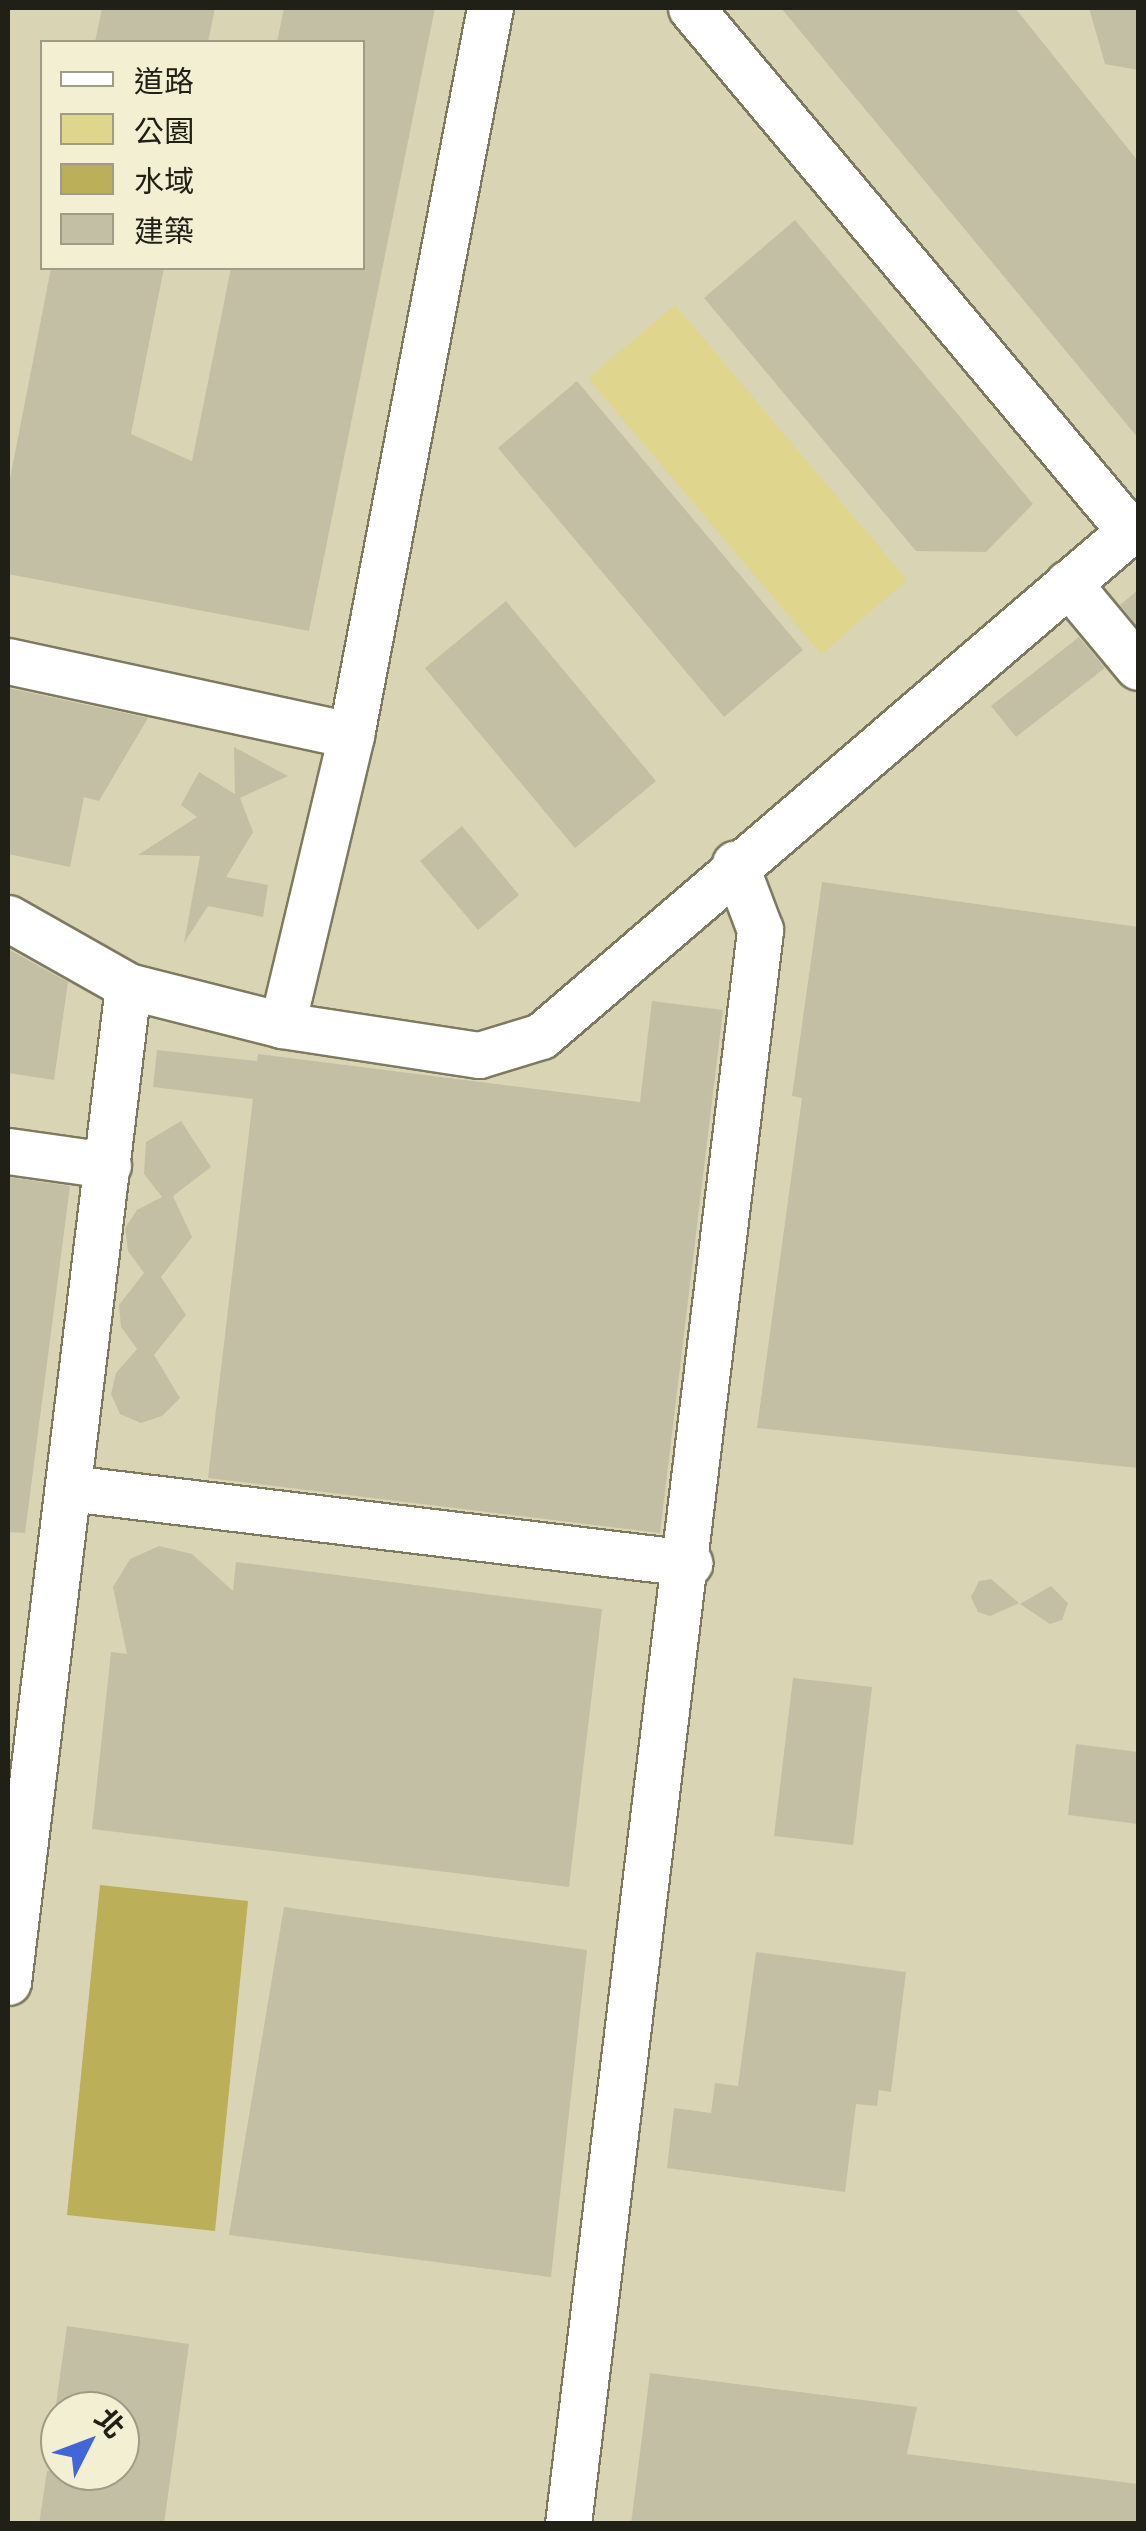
<!DOCTYPE html>
<html>
<head>
<meta charset="utf-8">
<style>
  body { margin:0 }
  #map { position:relative; width:1146px; height:2531px; overflow:hidden; background:#e5e1c6; font-family:"Noto Serif","Noto Sans TC",serif }
  div>[style] { position:absolute }
  .built>* { inset:0; background:#d9d4b3 }
  .green>* { inset:0; background:#dfd58d }
  .water>* { inset:0; background:#bcaf59 }
  .building>* { inset:0; background:#c3bfa5 }
  .roads { filter:drop-shadow(2px 0 #7d7a61) drop-shadow(-2px 0 #7d7a61) drop-shadow(0 2px #7d7a61) drop-shadow(0 -2px #7d7a61) }
  .minor>* { height:45px; margin:-22.5px; padding:0 22.5px; transform-origin:22.5px; border-radius:22.5px; background:#fff }
  span { translate:-50% -50%; white-space:nowrap; text-align:center; line-height:1.15; -webkit-text-stroke:10px #f2efd3; paint-order:stroke }
  .frame { position:absolute; inset:0; border:10px solid #212016; pointer-events:none }
  .legend { position:absolute; left:40px; top:40px; width:325px; height:230px; box-sizing:border-box; background:#f2efd3; border:2px solid #9e9c87; margin:0; padding:12px 18px; list-style:none; font-size:30px; color:#212016 }
  .legend li { display:flex; align-items:center; gap:20px; height:50px }
  .legend b { width:50px; border:2px solid #9e9c87 }
  .north { position:absolute; left:40px; top:2391px; width:100px; height:100px; box-sizing:border-box; background:#f2efd3; border:2px solid #9e9c87; border-radius:50%; rotate:48deg; font-size:28px; font-weight:700; line-height:40px; text-align:center; color:#212016 }
  .north::after { content:''; display:block; margin:auto; width:35px; height:45px; background:#4265d7; clip-path:polygon(50% 0,100% 100%,50% 72%,0 100%) }
</style>
</head>
<body>
<div id="map">
  <div class="built">
    <i style="clip-path:polygon(evenodd,8px 8px,1138px 8px,1138px 2523px,8px 2523px,8px 8px,42px 42px,362px 42px,362px 268px,42px 268px,42px 42px,8px 8px,60px 2411px,120px 2411px,120px 2471px,60px 2471px,60px 2411px)"></i>
  </div>
  <div class="green">
    <i style="clip-path:polygon(675px 305px,907px 580px,821px 654px,588px 378px)"></i>
  </div>
  <div class="water">
    <i style="clip-path:polygon(100px 1885px,248px 1901px,215px 2231px,67px 2215px)"></i>
  </div>
  <div class="building">
    <i style="clip-path:polygon(102px 8px,215px 8px,208px 42px,95px 42px)"></i>
    <i style="clip-path:polygon(284px 8px,435px 8px,309px 631px,8px 574px,8px 489px,51px 268px,164px 268px,131px 434px,192px 461px,231px 268px,362px 268px,362px 42px,277px 42px)"></i>
    <i style="clip-path:polygon(781px 8px,1015px 8px,1138px 161px,1138px 438px)"></i>
    <i style="clip-path:polygon(1089px 8px,1138px 8px,1138px 70px,1105px 64px)"></i>
    <i style="clip-path:polygon(795px 220px,1033px 504px,986px 552px,916px 551px,704px 298px)"></i>
    <i style="clip-path:polygon(577px 381px,803px 650px,724px 717px,498px 448px)"></i>
    <i style="clip-path:polygon(1138px 590px,1138px 627px,1120px 605px)"></i>
    <i style="clip-path:polygon(506px 601px,656px 781px,575px 848px,425px 668px)"></i>
    <i style="clip-path:polygon(1079px 637px,1105px 668px,1016px 737px,991px 706px)"></i>
    <i style="clip-path:polygon(8px 688px,148px 718px,99px 801px,84px 797px,70px 867px,8px 854px)"></i>
    <i style="clip-path:polygon(234px 747px,288px 776px,240px 798px,253px 832px,226px 877px,268px 885px,263px 917px,208px 906px,184px 943px,200px 856px,138px 855px,197px 817px,181px 805px,199px 772px,235px 794px)"></i>
    <i style="clip-path:polygon(462px 826px,519px 895px,478px 930px,420px 861px)"></i>
    <i style="clip-path:polygon(822px 882px,1138px 927px,1138px 1468px,757px 1428px,802px 1098px,792px 1096px)"></i>
    <i style="clip-path:polygon(8px 949px,68px 982px,54px 1080px,8px 1073px)"></i>
    <i style="clip-path:polygon(652px 1001px,723px 1010px,660px 1533px,208px 1478px,253px 1099px,153px 1087px,157px 1050px,257px 1061px,258px 1054px,640px 1102px)"></i>
    <i style="clip-path:polygon(181px 1121px,211px 1167px,173px 1196px,192px 1237px,161px 1277px,186px 1315px,154px 1355px,180px 1398px,162px 1416px,141px 1423px,120px 1414px,111px 1394px,116px 1373px,137px 1349px,121px 1327px,119px 1305px,144px 1273px,128px 1251px,125px 1228px,137px 1210px,162px 1197px,144px 1174px,146px 1142px)"></i>
    <i style="clip-path:polygon(8px 1177px,70px 1186px,25px 1533px,8px 1532px)"></i>
    <i style="clip-path:polygon(159px 1546px,192px 1554px,233px 1591px,236px 1562px,602px 1609px,569px 1887px,92px 1829px,111px 1652px,127px 1654px,113px 1587px,130px 1559px)"></i>
    <i style="clip-path:polygon(991px 1579px,1019px 1603px,990px 1616px,978px 1612px,971px 1597px,979px 1581px)"></i>
    <i style="clip-path:polygon(1051px 1586px,1068px 1603px,1062px 1620px,1050px 1624px,1020px 1604px)"></i>
    <i style="clip-path:polygon(793px 1678px,872px 1687px,853px 1845px,774px 1836px)"></i>
    <i style="clip-path:polygon(1076px 1744px,1138px 1752px,1138px 1824px,1068px 1815px)"></i>
    <i style="clip-path:polygon(284px 1907px,587px 1950px,551px 2277px,229px 2235px)"></i>
    <i style="clip-path:polygon(756px 1952px,906px 1972px,891px 2092px,879px 2090px,877px 2106px,856px 2104px,845px 2192px,667px 2168px,674px 2108px,711px 2113px,715px 2083px,738px 2086px)"></i>
    <i style="clip-path:polygon(67px 2326px,189px 2344px,164px 2524px,39px 2524px,47px 2471px,120px 2471px,120px 2411px,55px 2411px)"></i>
    <i style="clip-path:polygon(650px 2373px,917px 2407px,907px 2454px,1138px 2484px,1138px 2524px,631px 2524px)"></i>
  </div>
  <div class="roads">
    <div class="minor">
      <i style="left:691px;top:8px;width:683px;rotate:49.99deg"></i>
      <i style="left:1068px;top:583px;width:109px;rotate:50.2deg"></i>
      <i style="left:8px;top:661px;width:351px;rotate:12.2deg"></i>
      <i style="left:8px;top:918px;width:138px;rotate:29.5deg"></i>
      <i style="left:128px;top:986px;width:159px;rotate:14.2deg"></i>
      <i style="left:282px;top:1025px;width:199px;rotate:8.7deg"></i>
      <i style="left:479px;top:1055px;width:65px;rotate:-17deg"></i>
      <i style="left:541px;top:1036px;width:786px;rotate:-40.62deg"></i>
      <i style="left:282px;top:1025px;width:298px;rotate:-76.6deg"></i>
      <i style="left:351px;top:735px;width:740px;rotate:-79.18deg"></i>
      <i style="left:8px;top:1151px;width:101px;rotate:8deg"></i>
      <i style="left:69px;top:1488px;width:625px;rotate:6.9deg"></i>
      <i style="left:8px;top:1982px;width:1003px;rotate:-83.13deg"></i>
      <i style="left:568px;top:2524px;width:1606px;rotate:-83.13deg"></i>
      <i style="left:760px;top:930px;width:71px;rotate:-110.7deg"></i>
    </div>
  </div>
  <div class="frame"></div>
  <ul class="legend">
  <li><b style="height:12px;background:#fff"></b>道路</li>
  <li><b style="height:28px;background:#dfd58d"></b>公園</li>
  <li><b style="height:28px;background:#bcaf59"></b>水域</li>
  <li><b style="height:28px;background:#c3bfa5"></b>建築</li>
  </ul>
  <div class="north">北</div>
</div>
</body>
</html>
